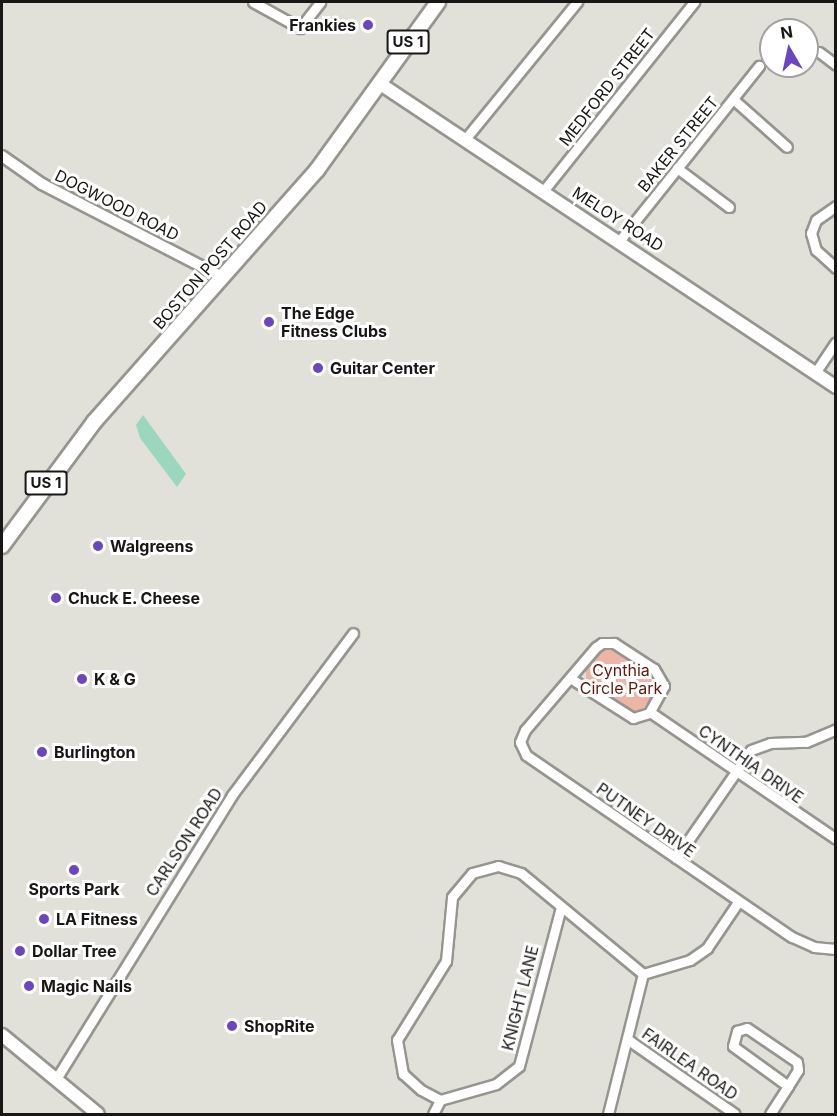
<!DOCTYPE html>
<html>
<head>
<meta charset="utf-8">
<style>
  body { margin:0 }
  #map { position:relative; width:837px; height:1116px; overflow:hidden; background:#e1e0d9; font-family:Inter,sans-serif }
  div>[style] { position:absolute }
  .green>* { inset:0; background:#eeb5a7 }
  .water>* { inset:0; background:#9bd7bf }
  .roads { filter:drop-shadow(2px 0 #96958f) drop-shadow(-2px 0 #96958f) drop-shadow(0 2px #96958f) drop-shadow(0 -2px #96958f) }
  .minor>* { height:9px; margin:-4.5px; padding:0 4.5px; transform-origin:4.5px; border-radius:4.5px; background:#fff }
  .tertiary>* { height:10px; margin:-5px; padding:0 5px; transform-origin:5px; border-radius:5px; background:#fff }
  .secondary>* { height:12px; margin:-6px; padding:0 6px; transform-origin:6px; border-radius:6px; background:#fff }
  .primary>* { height:14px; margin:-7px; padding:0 7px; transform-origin:7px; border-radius:7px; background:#fff }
  .dots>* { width:16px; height:16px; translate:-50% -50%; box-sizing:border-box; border:3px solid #fff; border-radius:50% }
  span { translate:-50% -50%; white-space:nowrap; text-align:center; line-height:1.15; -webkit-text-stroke:6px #fff; paint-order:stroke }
  .shield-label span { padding:2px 4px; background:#fff; border:2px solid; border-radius:4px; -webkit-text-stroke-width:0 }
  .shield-label { font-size:15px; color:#181715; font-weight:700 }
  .poi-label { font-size:16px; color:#181715; font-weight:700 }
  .right { translate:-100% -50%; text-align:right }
  .left { translate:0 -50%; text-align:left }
  .street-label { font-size:16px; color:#181715 }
  .park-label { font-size:16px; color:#5e1b0c }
  .frame { position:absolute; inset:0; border:3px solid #181715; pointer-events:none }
  .north { position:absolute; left:759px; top:18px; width:60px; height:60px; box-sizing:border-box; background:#fff; border:2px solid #a3a2a1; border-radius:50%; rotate:351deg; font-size:16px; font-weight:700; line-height:24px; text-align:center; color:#181715 }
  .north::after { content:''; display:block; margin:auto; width:21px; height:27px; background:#6c46bf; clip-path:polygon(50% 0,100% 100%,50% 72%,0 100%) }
</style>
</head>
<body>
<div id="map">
  <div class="green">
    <i style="clip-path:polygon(608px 647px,657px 681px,656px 692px,640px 712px,627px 710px,586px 681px,586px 666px,599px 650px)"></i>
  </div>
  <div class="water">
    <i style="clip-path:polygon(143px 415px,186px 474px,177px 487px,140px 438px,136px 425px)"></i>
  </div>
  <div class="roads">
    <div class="minor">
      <i style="left:253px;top:2px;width:54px;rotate:29deg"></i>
      <i style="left:300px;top:28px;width:33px;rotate:-52deg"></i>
      <i style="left:819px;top:52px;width:21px;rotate:37deg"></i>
      <i style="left:733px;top:99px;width:72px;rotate:41.6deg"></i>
      <i style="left:466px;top:138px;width:176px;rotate:-50.8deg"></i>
      <i style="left:677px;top:168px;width:65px;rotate:36.9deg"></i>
      <i style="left:544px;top:190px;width:241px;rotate:-51.4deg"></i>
      <i style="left:836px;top:206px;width:24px;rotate:145deg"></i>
      <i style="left:816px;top:220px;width:14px;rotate:111deg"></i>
      <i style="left:811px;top:233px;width:18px;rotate:74deg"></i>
      <i style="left:816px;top:250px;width:27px;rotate:42deg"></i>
      <i style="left:620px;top:240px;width:223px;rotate:-51.4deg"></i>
      <i style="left:815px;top:373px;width:37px;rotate:-56deg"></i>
      <i style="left:570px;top:678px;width:75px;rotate:32.4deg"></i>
      <i style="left:633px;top:718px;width:17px;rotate:-17deg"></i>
      <i style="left:649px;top:713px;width:31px;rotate:-61deg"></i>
      <i style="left:664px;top:686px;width:20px;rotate:-120deg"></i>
      <i style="left:654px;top:669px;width:48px;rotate:-147deg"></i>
      <i style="left:614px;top:643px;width:12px;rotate:180deg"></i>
      <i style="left:602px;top:643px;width:7px;rotate:146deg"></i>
      <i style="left:596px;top:647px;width:109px;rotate:130.5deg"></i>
      <i style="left:525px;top:730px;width:13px;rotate:113deg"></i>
      <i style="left:520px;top:742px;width:14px;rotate:65deg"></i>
      <i style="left:526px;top:755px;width:322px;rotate:34.4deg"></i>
      <i style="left:792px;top:937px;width:24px;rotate:24deg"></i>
      <i style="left:814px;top:947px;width:22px;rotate:5deg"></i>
      <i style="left:650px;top:712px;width:225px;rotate:34.3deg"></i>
      <i style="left:676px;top:858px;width:131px;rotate:-55.2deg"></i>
      <i style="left:751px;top:750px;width:20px;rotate:-20deg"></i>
      <i style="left:770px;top:743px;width:36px;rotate:-2deg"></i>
      <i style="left:806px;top:742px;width:33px;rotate:-23deg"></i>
      <i style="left:747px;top:1028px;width:60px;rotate:34.2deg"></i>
      <i style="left:797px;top:1062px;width:8px;rotate:83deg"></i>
      <i style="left:798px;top:1070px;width:19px;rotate:122deg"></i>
      <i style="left:788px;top:1086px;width:68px;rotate:-144deg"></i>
      <i style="left:733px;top:1046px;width:16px;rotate:-75deg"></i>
      <i style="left:737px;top:1031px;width:10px;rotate:-17deg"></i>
      <i style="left:627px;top:1039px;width:131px;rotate:34.8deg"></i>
      <i style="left:56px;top:1079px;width:334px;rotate:-58.2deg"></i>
      <i style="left:232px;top:795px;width:202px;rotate:-53.2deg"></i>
      <i style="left:440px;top:1100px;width:21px;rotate:-152deg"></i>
      <i style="left:421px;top:1090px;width:24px;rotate:-138deg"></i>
      <i style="left:403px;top:1074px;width:35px;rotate:-100deg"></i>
      <i style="left:397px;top:1040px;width:93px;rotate:-58.2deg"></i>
      <i style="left:446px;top:961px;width:64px;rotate:-84.6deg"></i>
      <i style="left:452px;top:897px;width:31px;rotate:-50deg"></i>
      <i style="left:472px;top:873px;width:27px;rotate:-15deg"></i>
      <i style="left:498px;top:866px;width:24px;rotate:17deg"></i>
      <i style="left:521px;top:873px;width:158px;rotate:39.6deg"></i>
      <i style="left:433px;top:1114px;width:16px;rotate:-63deg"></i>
      <i style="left:440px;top:1100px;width:58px;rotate:-15.9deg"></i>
      <i style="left:496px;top:1084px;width:29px;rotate:-38deg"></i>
      <i style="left:519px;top:1066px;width:164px;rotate:-75.2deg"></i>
      <i style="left:608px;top:1114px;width:144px;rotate:-76deg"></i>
      <i style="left:643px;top:974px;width:49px;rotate:-16.6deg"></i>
      <i style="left:690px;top:960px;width:21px;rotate:-35deg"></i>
      <i style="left:707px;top:948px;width:55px;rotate:-56deg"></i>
      <i style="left:770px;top:1114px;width:33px;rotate:-57deg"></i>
    </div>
    <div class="tertiary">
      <i style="left:2px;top:156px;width:49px;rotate:35deg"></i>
      <i style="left:42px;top:184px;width:203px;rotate:27.3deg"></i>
    </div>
    <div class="secondary">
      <i style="left:379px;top:83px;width:549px;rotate:33.63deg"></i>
      <i style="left:2px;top:1035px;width:124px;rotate:39.5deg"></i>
    </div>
    <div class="primary">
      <i style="left:2px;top:546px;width:154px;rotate:-53.4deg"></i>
      <i style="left:94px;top:422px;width:337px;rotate:-48.5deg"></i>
      <i style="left:317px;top:170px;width:207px;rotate:-54.2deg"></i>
    </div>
  </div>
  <div class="dots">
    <i style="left:368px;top:25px;background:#6c46bf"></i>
    <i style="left:269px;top:322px;background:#6c46bf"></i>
    <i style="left:318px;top:368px;background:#6c46bf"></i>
    <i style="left:98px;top:546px;background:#6c46bf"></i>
    <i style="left:56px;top:598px;background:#6c46bf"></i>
    <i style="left:82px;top:679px;background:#6c46bf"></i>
    <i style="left:42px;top:752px;background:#6c46bf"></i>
    <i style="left:74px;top:870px;background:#6c46bf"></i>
    <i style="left:44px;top:919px;background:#6c46bf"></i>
    <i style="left:20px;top:951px;background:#6c46bf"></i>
    <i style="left:29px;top:986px;background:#6c46bf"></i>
    <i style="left:232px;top:1026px;background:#6c46bf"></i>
  </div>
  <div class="shield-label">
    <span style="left:408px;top:42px">US 1</span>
    <span style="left:46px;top:483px">US 1</span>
  </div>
  <div class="poi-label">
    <span class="right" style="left:356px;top:25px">Frankies</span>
    <span class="left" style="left:281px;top:322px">The Edge<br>Fitness Clubs</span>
    <span class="left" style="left:330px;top:368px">Guitar Center</span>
    <span class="left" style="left:110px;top:546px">Walgreens</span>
    <span class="left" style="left:68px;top:598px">Chuck E. Cheese</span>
    <span class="left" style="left:94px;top:679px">K &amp; G</span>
    <span class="left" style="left:54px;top:752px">Burlington</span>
    <span style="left:74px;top:889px">Sports Park</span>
    <span class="left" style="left:56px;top:919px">LA Fitness</span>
    <span class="left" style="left:32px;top:951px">Dollar Tree</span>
    <span class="left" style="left:41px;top:986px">Magic Nails</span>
    <span class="left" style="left:244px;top:1026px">ShopRite</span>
  </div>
  <div class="street-label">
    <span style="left:607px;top:87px;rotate:-52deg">MEDFORD STREET</span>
    <span style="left:678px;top:144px;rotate:-51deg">BAKER STREET</span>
    <span style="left:117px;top:205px;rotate:27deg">DOGWOOD ROAD</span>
    <span style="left:618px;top:219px;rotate:33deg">MELOY ROAD</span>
    <span style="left:210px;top:265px;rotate:-49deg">BOSTON POST ROAD</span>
    <span style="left:751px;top:764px;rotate:35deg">CYNTHIA DRIVE</span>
    <span style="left:646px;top:820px;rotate:35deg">PUTNEY DRIVE</span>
    <span style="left:184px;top:842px;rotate:-57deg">CARLSON ROAD</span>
    <span style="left:520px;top:998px;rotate:-76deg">KNIGHT LANE</span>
    <span style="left:690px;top:1064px;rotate:35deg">FAIRLEA ROAD</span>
  </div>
  <div class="park-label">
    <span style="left:621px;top:679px">Cynthia<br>Circle Park</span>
  </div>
  <div class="frame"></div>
  <div class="north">N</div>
</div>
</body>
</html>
